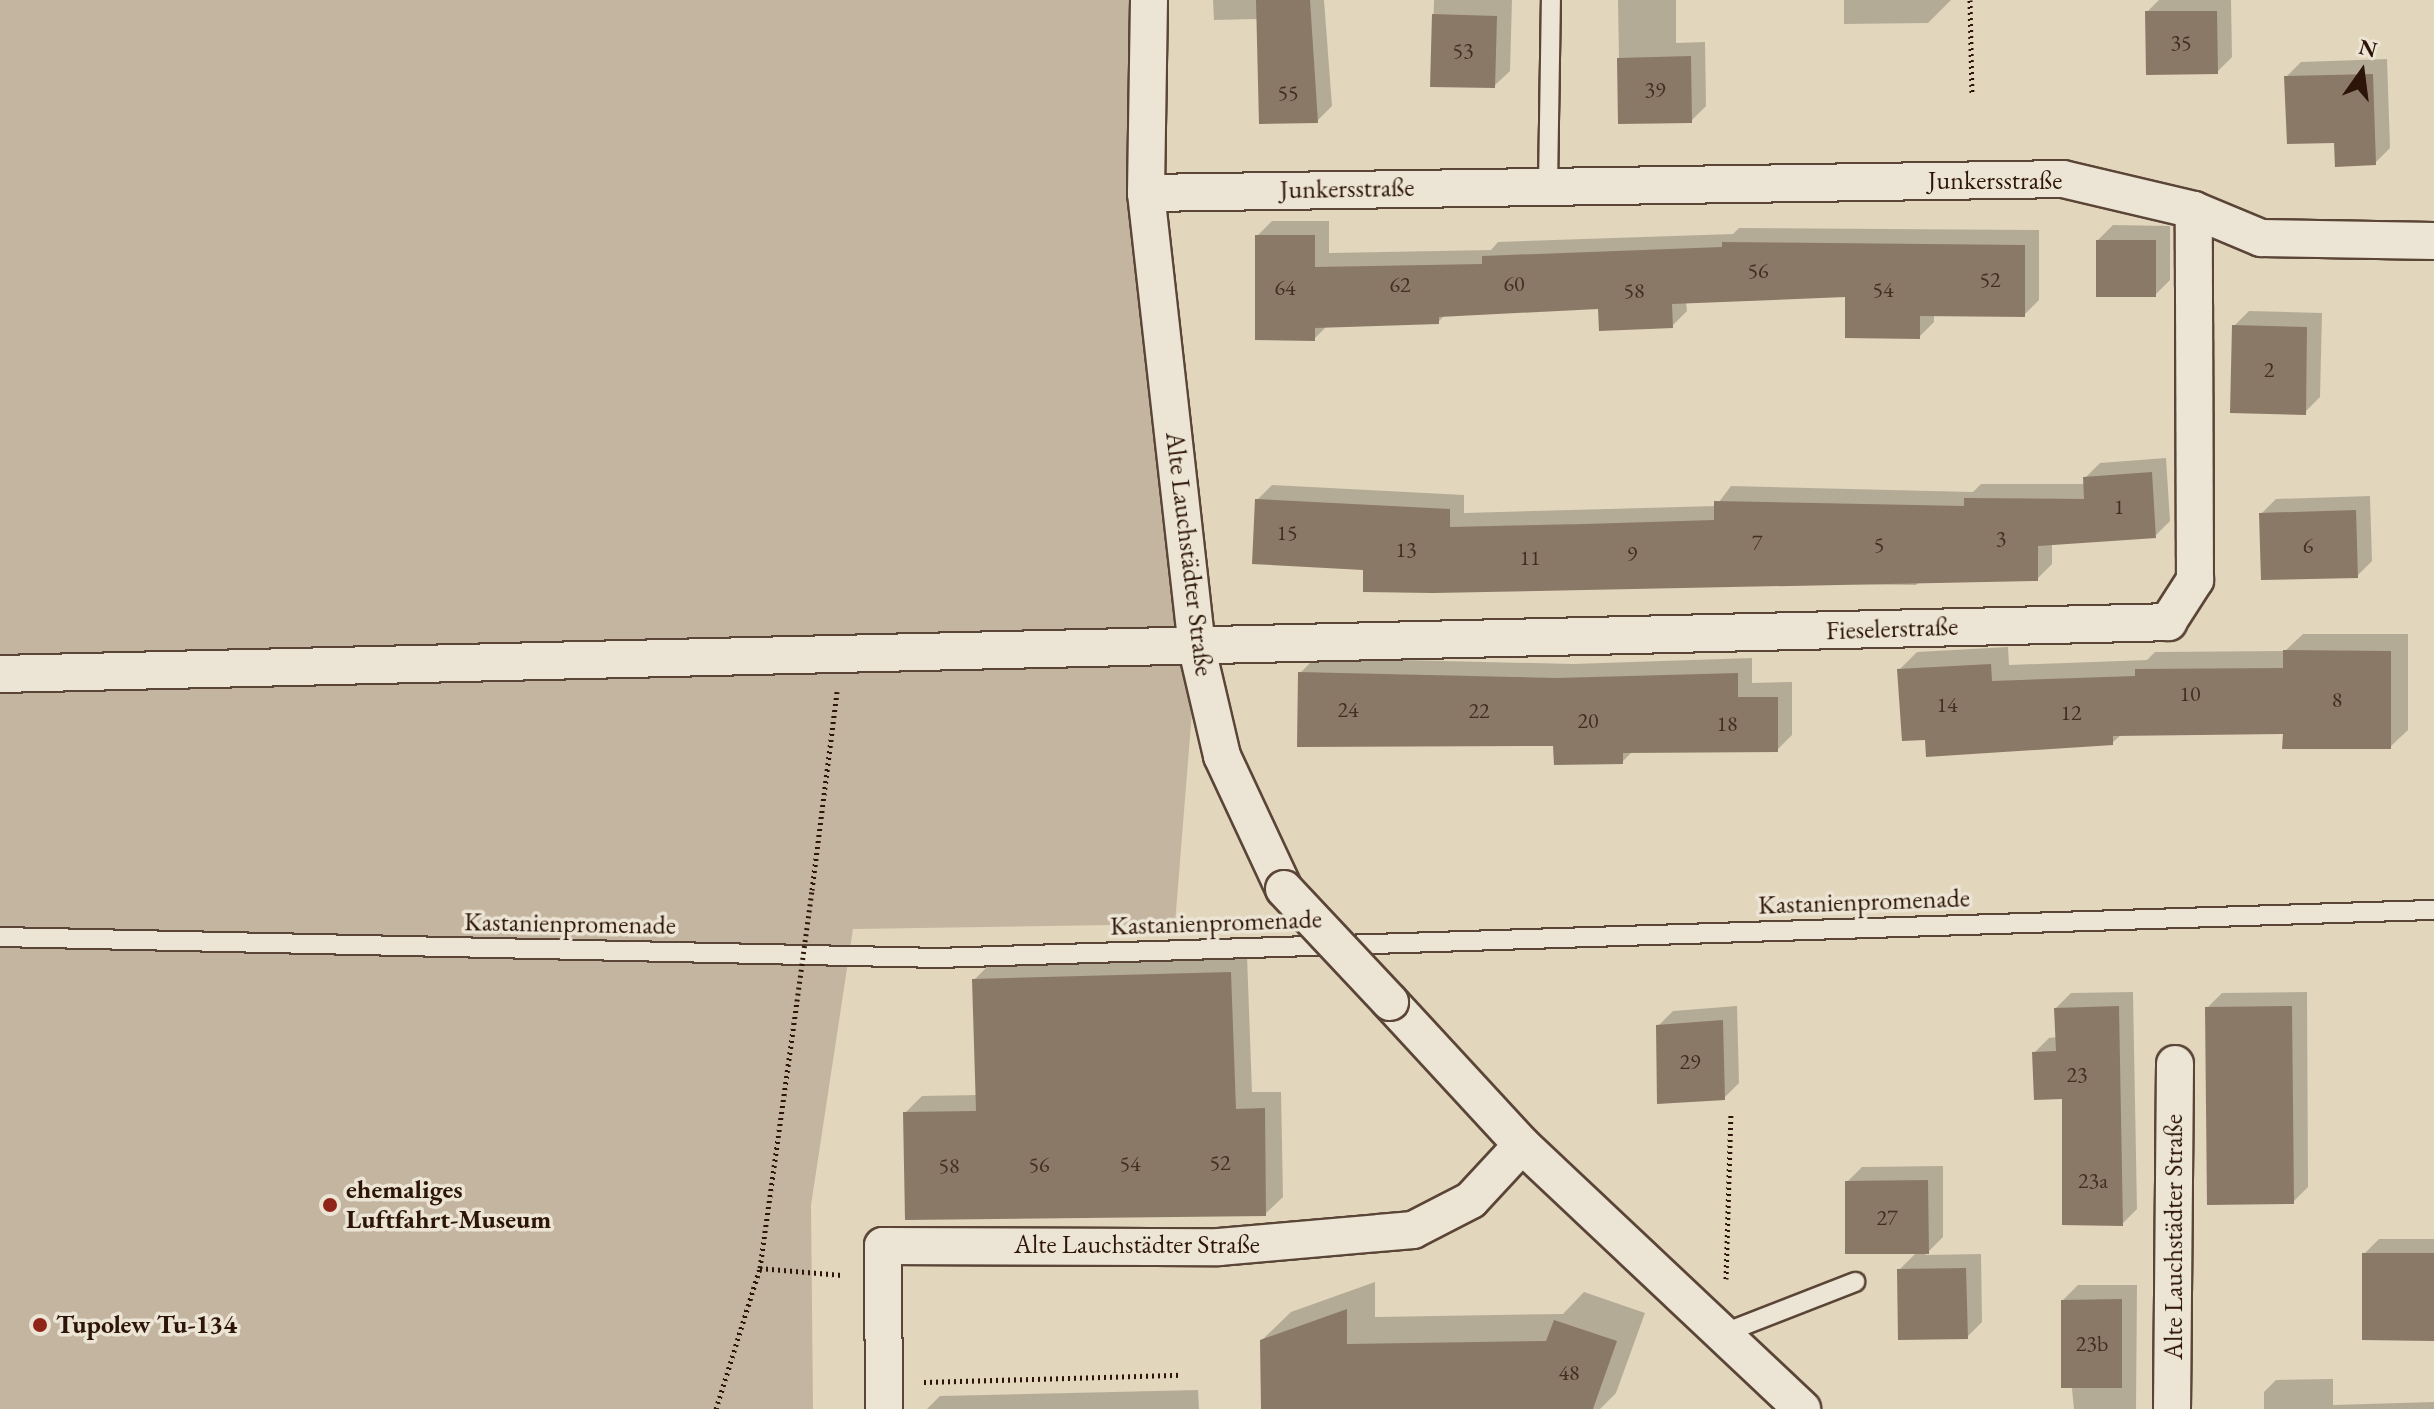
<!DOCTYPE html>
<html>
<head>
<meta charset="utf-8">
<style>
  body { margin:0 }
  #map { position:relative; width:2434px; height:1409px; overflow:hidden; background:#e2d6bd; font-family:"EB Garamond",serif }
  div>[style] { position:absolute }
  .green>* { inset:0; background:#c3b59f }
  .shadow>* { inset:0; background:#0003 }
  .building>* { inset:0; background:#8b7967 }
  .path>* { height:5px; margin-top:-2.5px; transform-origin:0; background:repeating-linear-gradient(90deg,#2d150a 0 2px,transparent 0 6px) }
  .roads { filter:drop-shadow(2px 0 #5a4537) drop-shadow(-2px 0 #5a4537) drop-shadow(0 2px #5a4537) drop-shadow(0 -2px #5a4537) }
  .lane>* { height:18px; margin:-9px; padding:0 9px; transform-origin:9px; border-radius:9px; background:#ece4d4 }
  .street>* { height:36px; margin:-18px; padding:0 18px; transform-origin:18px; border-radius:18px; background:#ece4d4 }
  .path-bridge>* { height:5px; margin-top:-2.5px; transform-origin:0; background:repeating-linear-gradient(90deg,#2d150a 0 2px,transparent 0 6px) }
  .bridges { filter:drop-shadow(2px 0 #5a4537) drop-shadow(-2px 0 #5a4537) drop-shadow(0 2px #5a4537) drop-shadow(0 -2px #5a4537) }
  .street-bridge>* { height:36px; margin:-18px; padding:0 18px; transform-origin:18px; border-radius:18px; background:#ece4d4 }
  .dots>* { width:22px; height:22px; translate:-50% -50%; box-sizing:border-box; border:4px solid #ece4d4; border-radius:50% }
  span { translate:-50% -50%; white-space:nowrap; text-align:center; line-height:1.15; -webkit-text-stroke:7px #ece4d4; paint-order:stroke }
  .number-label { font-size:22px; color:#442e21 }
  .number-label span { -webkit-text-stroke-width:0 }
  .street-label { font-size:26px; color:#2d150a }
  .poi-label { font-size:26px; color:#2d150a; font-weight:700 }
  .left { translate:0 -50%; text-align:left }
  .north { position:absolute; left:2322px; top:32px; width:80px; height:80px; -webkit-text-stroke:6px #ece4d4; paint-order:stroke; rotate:14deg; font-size:22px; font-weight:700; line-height:32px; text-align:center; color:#2d150a }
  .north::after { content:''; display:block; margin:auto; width:28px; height:36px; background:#2d150a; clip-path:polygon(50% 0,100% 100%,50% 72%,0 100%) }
</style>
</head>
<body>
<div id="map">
  <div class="green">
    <i style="clip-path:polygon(0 0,1149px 0,1197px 649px,1175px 924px,853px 929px,811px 1205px,813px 1409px,0 1409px)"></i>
  </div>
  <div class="shadow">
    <i style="clip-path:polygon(1213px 0,1324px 0,1332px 106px,1317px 121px,1258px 19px,1214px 20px)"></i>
    <i style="clip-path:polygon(1434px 0,1512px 0,1510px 71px,1494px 86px,1432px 85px)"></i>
    <i style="clip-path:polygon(1618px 0,1676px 0,1676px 43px,1705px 42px,1706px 106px,1691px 121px,1620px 122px)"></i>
    <i style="clip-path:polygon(1844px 0,1951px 0,1928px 23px,1844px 24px)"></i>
    <i style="clip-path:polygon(2159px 0,2231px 0,2232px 57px,2217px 72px,2147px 12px)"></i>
    <i style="clip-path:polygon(2387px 59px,2390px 148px,2375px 163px,2336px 141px,2286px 77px,2301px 62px)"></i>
    <i style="clip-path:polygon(1272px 221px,1329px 221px,1329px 253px,1491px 250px,1498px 242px,1733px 234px,1739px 228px,2039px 230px,2039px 300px,2024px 315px,1934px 314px,1934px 322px,1919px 337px,1847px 295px,1686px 302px,1687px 311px,1672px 326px,1600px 307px,1445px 315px,1438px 322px,1328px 325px,1314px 339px,1257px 236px)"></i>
    <i style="clip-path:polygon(2113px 225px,2170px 226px,2170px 280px,2155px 295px,2098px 240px)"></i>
    <i style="clip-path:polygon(2249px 311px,2322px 313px,2320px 397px,2305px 412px,2234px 326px)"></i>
    <i style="clip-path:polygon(2166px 458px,2170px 521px,2155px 536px,2052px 543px,2052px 564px,2037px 579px,1923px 578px,1916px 585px,1683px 582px,1365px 568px,1257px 500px,1272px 485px,1464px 495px,1464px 513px,1716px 506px,1731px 486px,1973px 492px,1981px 484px,2085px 484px,2085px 478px,2100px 463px)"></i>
    <i style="clip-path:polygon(2370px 496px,2372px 561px,2357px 576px,2261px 514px,2276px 499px)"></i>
    <i style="clip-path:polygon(2303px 634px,2408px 634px,2408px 730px,2390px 747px,2285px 732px,2122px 734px,2112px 743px,1927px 738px,1899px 670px,1917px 652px,2008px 647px,2009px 665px,2147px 660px,2155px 652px,2285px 651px)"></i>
    <i style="clip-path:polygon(1315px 658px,1573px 664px,1752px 658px,1752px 683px,1792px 682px,1792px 735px,1777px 750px,1633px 751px,1622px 762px,1300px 673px)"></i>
    <i style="clip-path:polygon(1247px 955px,1252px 1092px,1281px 1092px,1283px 1197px,1265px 1214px,905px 1113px,922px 1096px,978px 1095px,974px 980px,991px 963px)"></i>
    <i style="clip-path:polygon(2133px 992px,2137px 1209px,2122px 1224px,2064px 1097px,2034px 1053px,2049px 1038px,2057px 1037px,2056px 1008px,2071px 993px)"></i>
    <i style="clip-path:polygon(2307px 992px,2308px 1187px,2293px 1202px,2207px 1008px,2222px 993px)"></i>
    <i style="clip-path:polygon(1737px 1006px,1739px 1083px,1724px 1098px,1658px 1026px,1673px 1011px)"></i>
    <i style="clip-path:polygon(1943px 1166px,1943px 1237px,1925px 1255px,1981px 1254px,1982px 1322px,1967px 1337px,1899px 1270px,1917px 1252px,1847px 1182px,1862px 1167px)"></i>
    <i style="clip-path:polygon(2379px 1239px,2434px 1239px,2434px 1339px,2364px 1254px)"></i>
    <i style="clip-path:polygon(1375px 1282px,1375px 1317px,1563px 1314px,1584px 1292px,1645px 1313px,1616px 1393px,1600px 1409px,1263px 1409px,1262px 1340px,1291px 1312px)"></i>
    <i style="clip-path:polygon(2078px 1285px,2137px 1285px,2136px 1409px,2074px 1409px,2063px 1300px)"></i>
    <i style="clip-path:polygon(2333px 1379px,2333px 1405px,2434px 1402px,2434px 1409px,2264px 1409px,2264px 1392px,2276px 1380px)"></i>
    <i style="clip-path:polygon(1198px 1390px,1199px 1409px,927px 1409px,940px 1396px)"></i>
  </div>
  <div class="building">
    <i style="clip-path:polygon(1256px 0,1310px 0,1318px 123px,1259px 124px)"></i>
    <i style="clip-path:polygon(2145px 11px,2217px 11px,2218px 74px,2146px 75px)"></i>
    <i style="clip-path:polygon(1432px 14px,1497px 16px,1495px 88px,1430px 87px)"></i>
    <i style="clip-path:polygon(1691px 56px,1692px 123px,1618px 124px,1617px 58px)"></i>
    <i style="clip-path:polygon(2373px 74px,2376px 165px,2335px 167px,2334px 143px,2287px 144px,2284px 76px)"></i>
    <i style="clip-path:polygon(1255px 235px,1315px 235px,1315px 267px,1482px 264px,1482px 256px,1722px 247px,1722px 242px,2025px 245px,2025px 317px,1920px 316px,1920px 339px,1845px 338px,1845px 297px,1672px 304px,1673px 328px,1599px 331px,1598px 309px,1439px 317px,1439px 324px,1315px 328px,1315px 341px,1255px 340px)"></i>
    <i style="clip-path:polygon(2096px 240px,2156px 240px,2156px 297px,2096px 297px)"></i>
    <i style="clip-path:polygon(2232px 325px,2307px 327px,2306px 415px,2230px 413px)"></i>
    <i style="clip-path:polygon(2152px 472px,2156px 538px,2038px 546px,2038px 581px,1433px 593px,1363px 592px,1363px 570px,1252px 564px,1255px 499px,1450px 509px,1450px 527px,1585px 524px,1714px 520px,1714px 501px,1964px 506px,1964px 498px,2084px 499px,2083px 477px)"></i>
    <i style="clip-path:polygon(2356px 510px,2358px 578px,2261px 580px,2259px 513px)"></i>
    <i style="clip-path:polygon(2283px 650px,2391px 651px,2391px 749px,2282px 749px,2283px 734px,2113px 736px,2113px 745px,1926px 757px,1925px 740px,1902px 741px,1897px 669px,1991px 664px,1992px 681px,2135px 676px,2135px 669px,2283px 668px)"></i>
    <i style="clip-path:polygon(1298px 672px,1557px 678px,1738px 673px,1738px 697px,1778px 697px,1778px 752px,1623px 753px,1623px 764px,1554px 765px,1553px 746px,1297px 747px)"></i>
    <i style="clip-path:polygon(1231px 972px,1236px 1109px,1265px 1108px,1266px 1216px,905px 1220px,903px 1112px,976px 1111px,972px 979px)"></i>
    <i style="clip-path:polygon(2119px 1006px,2123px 1226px,2062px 1225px,2062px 1099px,2034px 1100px,2032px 1052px,2056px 1051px,2054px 1008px)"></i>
    <i style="clip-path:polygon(2292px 1006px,2294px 1204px,2207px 1205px,2205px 1007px)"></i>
    <i style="clip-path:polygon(1723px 1020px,1725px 1100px,1657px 1104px,1656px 1025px)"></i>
    <i style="clip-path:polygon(1928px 1180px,1929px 1254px,1845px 1254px,1845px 1181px)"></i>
    <i style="clip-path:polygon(2362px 1253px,2434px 1253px,2434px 1341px,2362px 1340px)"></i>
    <i style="clip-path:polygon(1966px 1268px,1968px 1339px,1898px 1340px,1897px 1269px)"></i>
    <i style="clip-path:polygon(2122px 1299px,2122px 1388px,2061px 1388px,2061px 1300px)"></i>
    <i style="clip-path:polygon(1347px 1309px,1347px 1344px,1546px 1341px,1554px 1320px,1617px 1341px,1593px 1409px,1261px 1409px,1260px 1340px)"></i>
  </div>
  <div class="path">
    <i style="left:1970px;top:0;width:95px;rotate:88.8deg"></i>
    <i style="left:812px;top:890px;width:200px;rotate:-82.8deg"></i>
    <i style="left:760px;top:1268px;width:82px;rotate:4.9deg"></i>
    <i style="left:1726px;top:1279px;width:167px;rotate:-88.3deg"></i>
    <i style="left:924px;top:1382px;width:258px;rotate:-1.6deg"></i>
    <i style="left:716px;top:1409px;width:148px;rotate:-72.7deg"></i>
    <i style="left:760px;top:1268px;width:270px;rotate:-82.1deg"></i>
  </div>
  <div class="roads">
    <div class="lane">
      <i style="left:1548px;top:186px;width:186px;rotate:-89.1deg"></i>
      <i style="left:0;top:937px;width:937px;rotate:1.28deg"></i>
      <i style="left:937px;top:958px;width:1498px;rotate:-1.84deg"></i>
      <i style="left:1724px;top:1333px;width:141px;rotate:-21.3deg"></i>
    </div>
    <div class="street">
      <i style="left:1149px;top:0;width:193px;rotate:90.9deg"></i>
      <i style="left:1146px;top:193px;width:459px;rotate:83.6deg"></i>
      <i style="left:1197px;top:649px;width:110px;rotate:76.8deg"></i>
      <i style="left:1222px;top:756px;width:147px;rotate:65deg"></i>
      <i style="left:1146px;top:193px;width:917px;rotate:-0.87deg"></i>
      <i style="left:2063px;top:179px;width:135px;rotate:13.3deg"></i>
      <i style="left:2194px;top:210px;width:73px;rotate:22.7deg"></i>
      <i style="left:2261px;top:238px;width:173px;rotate:1deg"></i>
      <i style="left:0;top:674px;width:2169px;rotate:-1.37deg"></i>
      <i style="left:2168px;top:622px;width:50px;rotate:-57.3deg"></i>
      <i style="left:2195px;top:580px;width:370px;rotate:-90.2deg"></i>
      <i style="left:1390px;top:1002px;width:195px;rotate:47.3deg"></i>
      <i style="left:1522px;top:1145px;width:385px;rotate:43.3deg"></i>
      <i style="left:884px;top:1409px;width:163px;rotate:-90.4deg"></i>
      <i style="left:883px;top:1246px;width:336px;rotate:0.2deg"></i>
      <i style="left:1219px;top:1247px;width:195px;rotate:-5deg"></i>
      <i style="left:1413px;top:1230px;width:65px;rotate:-27.3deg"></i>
      <i style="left:1471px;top:1200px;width:75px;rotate:-47.2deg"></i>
      <i style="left:2172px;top:1409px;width:345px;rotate:-89.5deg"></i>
    </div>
  </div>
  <div class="path-bridge">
    <i style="left:797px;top:1001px;width:112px;rotate:-82.3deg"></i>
  </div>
  <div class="bridges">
    <div class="street-bridge">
      <i style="left:1284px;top:889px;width:155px;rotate:46.8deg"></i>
    </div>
  </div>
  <div class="dots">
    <i style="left:330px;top:1205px;background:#8f2418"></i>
    <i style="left:40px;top:1325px;background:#8f2418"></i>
  </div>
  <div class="number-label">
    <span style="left:2181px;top:43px">35</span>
    <span style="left:1463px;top:51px">53</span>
    <span style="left:1655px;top:90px">39</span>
    <span style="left:1288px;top:93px">55</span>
    <span style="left:1758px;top:271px">56</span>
    <span style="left:1990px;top:280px">52</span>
    <span style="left:1514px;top:284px">60</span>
    <span style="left:1400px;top:285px">62</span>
    <span style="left:1285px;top:288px">64</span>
    <span style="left:1883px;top:290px">54</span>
    <span style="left:1634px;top:291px">58</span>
    <span style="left:2269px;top:370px">2</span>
    <span style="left:2119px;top:507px">1</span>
    <span style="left:1287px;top:533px">15</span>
    <span style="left:2001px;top:539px">3</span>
    <span style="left:1757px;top:543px">7</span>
    <span style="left:1879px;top:545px">5</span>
    <span style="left:2308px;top:546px">6</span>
    <span style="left:1406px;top:550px">13</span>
    <span style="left:1632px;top:554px">9</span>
    <span style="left:1530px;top:558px">11</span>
    <span style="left:2190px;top:694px">10</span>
    <span style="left:2337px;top:700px">8</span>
    <span style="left:1947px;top:705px">14</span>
    <span style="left:1348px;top:710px">24</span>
    <span style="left:1479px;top:711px">22</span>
    <span style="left:2071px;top:713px">12</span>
    <span style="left:1588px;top:721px">20</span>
    <span style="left:1727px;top:724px">18</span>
    <span style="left:1690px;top:1062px">29</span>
    <span style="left:2077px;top:1075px">23</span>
    <span style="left:1220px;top:1163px">52</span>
    <span style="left:1130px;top:1164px">54</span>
    <span style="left:1039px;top:1165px">56</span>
    <span style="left:949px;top:1166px">58</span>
    <span style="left:2093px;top:1181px">23a</span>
    <span style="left:1887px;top:1218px">27</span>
    <span style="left:2092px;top:1344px">23b</span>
    <span style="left:1569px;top:1373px">48</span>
  </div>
  <div class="street-label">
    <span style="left:1995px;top:181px">Junkersstraße</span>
    <span style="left:1347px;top:189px;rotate:-1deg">Junkersstraße</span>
    <span style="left:1189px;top:554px;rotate:83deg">Alte Lauchstädter Straße</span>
    <span style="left:1892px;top:629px;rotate:-2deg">Fieselerstraße</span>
    <span style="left:1864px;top:902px;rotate:-2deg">Kastanienpromenade</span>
    <span style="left:1216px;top:923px;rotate:-2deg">Kastanienpromenade</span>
    <span style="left:570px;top:924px;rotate:1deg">Kastanienpromenade</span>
    <span style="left:2174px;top:1237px;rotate:-90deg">Alte Lauchstädter Straße</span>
    <span style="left:1137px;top:1245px">Alte Lauchstädter Straße</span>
  </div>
  <div class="poi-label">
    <span class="left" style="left:346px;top:1205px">ehemaliges<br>Luftfahrt-Museum</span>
    <span class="left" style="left:56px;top:1325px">Tupolew Tu-134</span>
  </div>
  <div class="north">N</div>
</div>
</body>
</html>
